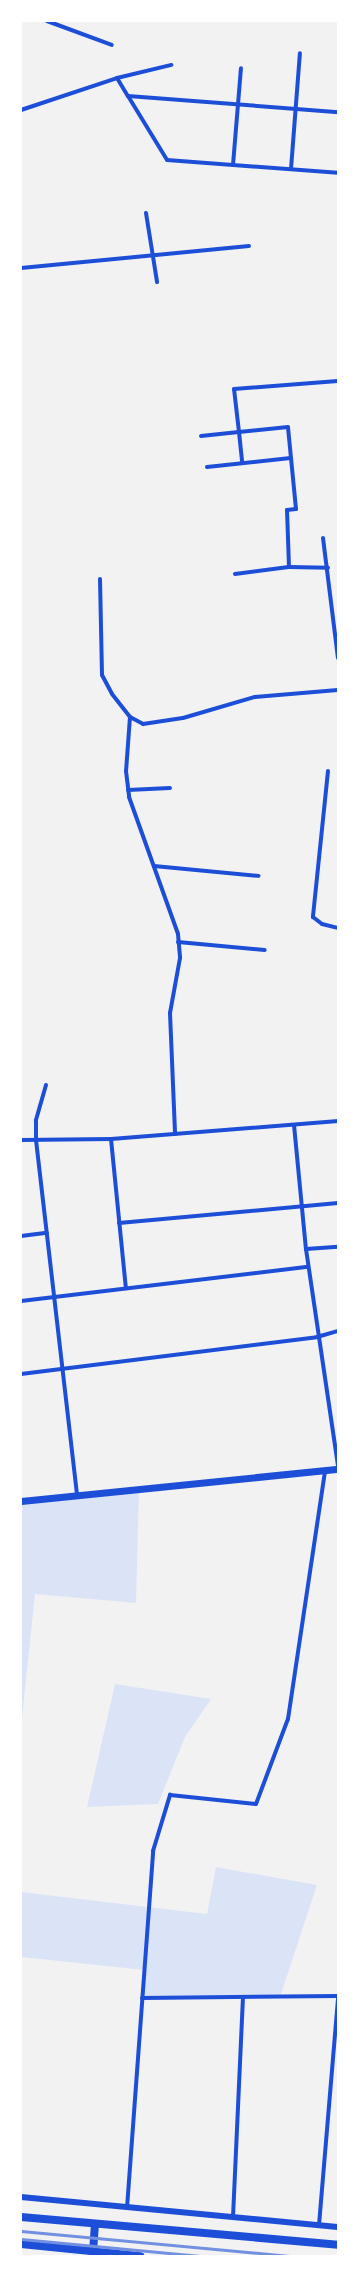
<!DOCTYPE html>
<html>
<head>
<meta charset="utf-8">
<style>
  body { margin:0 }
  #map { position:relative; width:359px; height:2277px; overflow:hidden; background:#f2f2f2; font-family:"Noto Sans",sans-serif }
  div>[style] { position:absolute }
  .green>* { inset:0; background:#dbe4f7 }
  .minor>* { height:4px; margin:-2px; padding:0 2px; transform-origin:2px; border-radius:2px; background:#1d4ed8 }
  .tertiary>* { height:6px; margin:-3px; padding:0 3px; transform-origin:3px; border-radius:3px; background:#1d4ed8 }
  .secondary>* { height:7px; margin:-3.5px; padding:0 3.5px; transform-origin:3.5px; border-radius:3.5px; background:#1d4ed8 }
  .primary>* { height:8px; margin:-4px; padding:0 4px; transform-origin:4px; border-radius:4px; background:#1d4ed8 }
  .rail>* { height:3px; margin:-1.5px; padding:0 1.5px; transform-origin:1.5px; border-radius:1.5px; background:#7290e2 }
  span { translate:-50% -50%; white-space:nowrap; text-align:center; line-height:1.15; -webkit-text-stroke:3px #fff; paint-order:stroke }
  .frame { position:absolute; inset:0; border:22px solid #fff; pointer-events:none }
</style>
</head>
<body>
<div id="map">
  <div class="green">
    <i style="clip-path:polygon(139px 1489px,136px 1603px,35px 1594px,21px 1727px,21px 1501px)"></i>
    <i style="clip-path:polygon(115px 1684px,211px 1699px,185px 1737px,158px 1804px,87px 1807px)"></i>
    <i style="clip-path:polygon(216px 1867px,317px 1885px,280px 1997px,142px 1998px,144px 1970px,21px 1957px,21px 1892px,207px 1914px)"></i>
  </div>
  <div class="minor">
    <i style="left:47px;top:21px;width:69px;rotate:20.3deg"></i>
    <i style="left:117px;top:78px;width:56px;rotate:-13.5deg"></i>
    <i style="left:128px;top:96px;width:75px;rotate:58.6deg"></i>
    <i style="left:167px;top:160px;width:171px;rotate:4.3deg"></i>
    <i style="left:21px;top:110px;width:101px;rotate:-18.4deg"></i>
    <i style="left:117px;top:78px;width:21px;rotate:59deg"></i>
    <i style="left:128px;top:96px;width:211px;rotate:4.4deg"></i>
    <i style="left:233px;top:165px;width:97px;rotate:-85.3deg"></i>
    <i style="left:291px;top:169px;width:116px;rotate:-85.6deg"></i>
    <i style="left:146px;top:213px;width:70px;rotate:80.9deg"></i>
    <i style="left:21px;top:268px;width:229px;rotate:-5.5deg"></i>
    <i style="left:201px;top:436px;width:38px;rotate:-6deg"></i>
    <i style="left:239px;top:432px;width:31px;rotate:84deg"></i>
    <i style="left:207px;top:467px;width:84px;rotate:-6.1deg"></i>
    <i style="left:323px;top:538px;width:121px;rotate:82.9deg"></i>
    <i style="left:289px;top:567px;width:57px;rotate:-92deg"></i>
    <i style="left:287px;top:510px;width:9px;rotate:-6deg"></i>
    <i style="left:296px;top:509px;width:82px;rotate:-95.6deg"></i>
    <i style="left:288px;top:427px;width:49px;rotate:174.2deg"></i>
    <i style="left:239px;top:432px;width:43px;rotate:-96.6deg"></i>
    <i style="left:234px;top:389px;width:104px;rotate:-4.4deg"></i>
    <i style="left:235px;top:574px;width:54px;rotate:-7.4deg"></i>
    <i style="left:289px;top:567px;width:39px;rotate:1deg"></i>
    <i style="left:100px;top:579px;width:96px;rotate:88.8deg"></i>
    <i style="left:102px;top:675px;width:21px;rotate:62deg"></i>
    <i style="left:112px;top:694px;width:29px;rotate:52deg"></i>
    <i style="left:130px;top:717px;width:54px;rotate:94.2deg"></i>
    <i style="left:126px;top:771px;width:26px;rotate:83deg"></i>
    <i style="left:129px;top:797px;width:145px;rotate:70.3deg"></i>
    <i style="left:178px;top:934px;width:24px;rotate:85deg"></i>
    <i style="left:180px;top:958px;width:56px;rotate:100.3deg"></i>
    <i style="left:170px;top:1013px;width:121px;rotate:87.6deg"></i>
    <i style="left:130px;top:717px;width:15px;rotate:28deg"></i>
    <i style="left:143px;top:724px;width:40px;rotate:-8.5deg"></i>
    <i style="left:183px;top:718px;width:75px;rotate:-16.3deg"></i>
    <i style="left:255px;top:697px;width:83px;rotate:-4.8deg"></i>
    <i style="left:328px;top:771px;width:147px;rotate:95.9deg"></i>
    <i style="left:313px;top:917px;width:11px;rotate:38deg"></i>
    <i style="left:322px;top:924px;width:16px;rotate:14deg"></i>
    <i style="left:128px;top:790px;width:42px;rotate:-2.7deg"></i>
    <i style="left:154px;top:866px;width:105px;rotate:5.4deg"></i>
    <i style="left:178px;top:942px;width:87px;rotate:5.3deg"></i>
    <i style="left:46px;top:1085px;width:37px;rotate:106deg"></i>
    <i style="left:36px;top:1121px;width:19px;rotate:90deg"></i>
    <i style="left:36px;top:1140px;width:358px;rotate:83.4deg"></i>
    <i style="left:294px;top:1125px;width:125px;rotate:84.5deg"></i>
    <i style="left:306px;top:1249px;width:220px;rotate:81.6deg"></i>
    <i style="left:111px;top:1139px;width:150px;rotate:84.3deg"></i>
    <i style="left:21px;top:1140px;width:90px;rotate:-0.6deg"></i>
    <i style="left:111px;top:1139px;width:228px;rotate:-4.5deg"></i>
    <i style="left:119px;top:1223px;width:220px;rotate:-5.2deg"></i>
    <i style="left:21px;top:1236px;width:26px;rotate:-7deg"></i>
    <i style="left:306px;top:1249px;width:32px;rotate:-4deg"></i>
    <i style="left:21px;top:1301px;width:289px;rotate:-6.8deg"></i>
    <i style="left:21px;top:1374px;width:298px;rotate:-7.1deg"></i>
    <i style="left:317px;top:1337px;width:22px;rotate:-16deg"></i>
    <i style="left:142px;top:1998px;width:196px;rotate:-0.6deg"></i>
    <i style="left:127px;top:2208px;width:358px;rotate:-85.8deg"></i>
    <i style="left:153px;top:1851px;width:59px;rotate:-73.1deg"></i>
    <i style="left:170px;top:1795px;width:86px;rotate:6deg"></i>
    <i style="left:256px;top:1804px;width:91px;rotate:-69.4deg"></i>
    <i style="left:288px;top:1719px;width:251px;rotate:-81.5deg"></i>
    <i style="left:233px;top:2217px;width:220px;rotate:-87.4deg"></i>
    <i style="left:319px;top:2225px;width:229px;rotate:-85.2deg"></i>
  </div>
  <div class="tertiary">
    <i style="left:21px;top:2197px;width:318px;rotate:5.4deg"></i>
  </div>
  <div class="secondary">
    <i style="left:21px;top:1501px;width:319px;rotate:-5.8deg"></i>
  </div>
  <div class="primary">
    <i style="left:21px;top:2217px;width:318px;rotate:5deg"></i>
    <i style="left:21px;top:2244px;width:120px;rotate:5.8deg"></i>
    <i style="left:93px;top:2252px;width:28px;rotate:-86deg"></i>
  </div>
  <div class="rail">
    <i style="left:21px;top:2231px;width:272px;rotate:5.3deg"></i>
    <i style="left:21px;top:2239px;width:180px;rotate:5.4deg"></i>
  </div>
  <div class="frame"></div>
</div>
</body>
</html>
